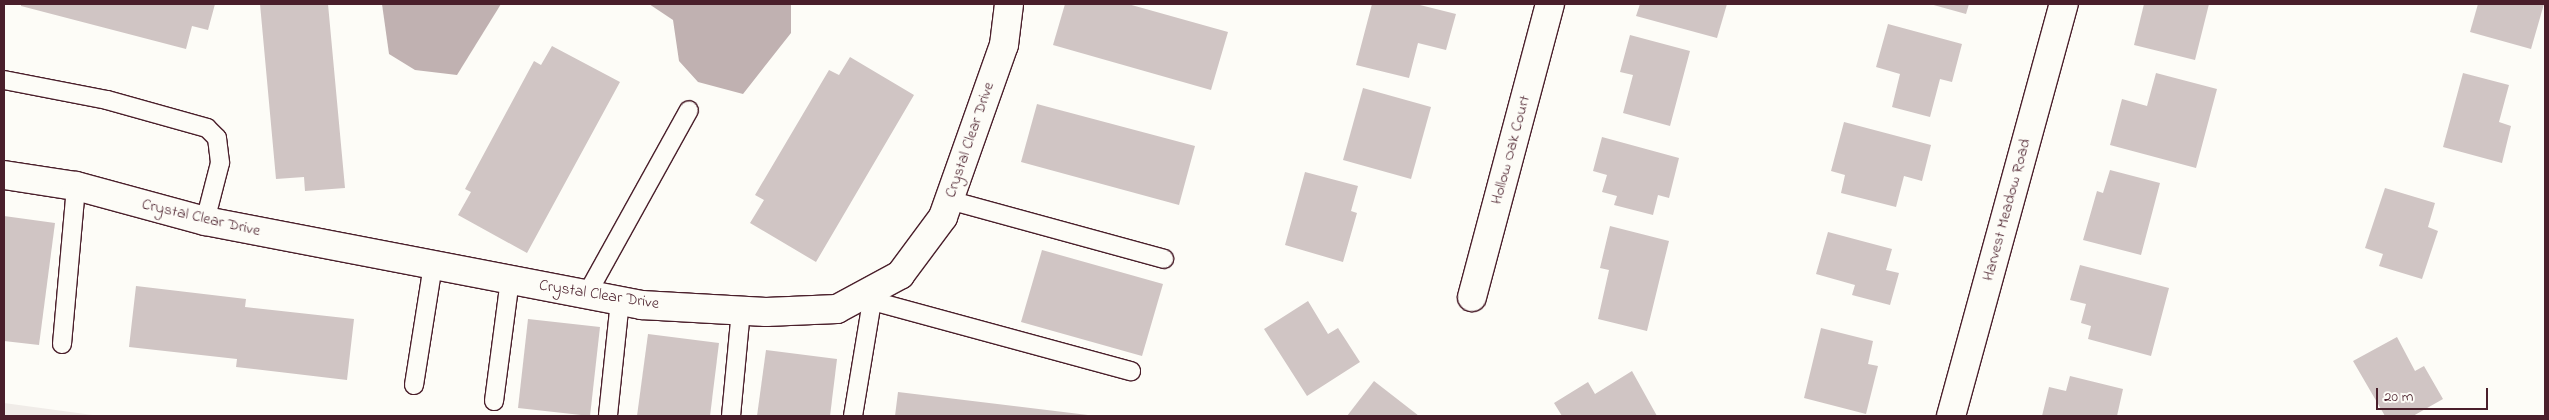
<!DOCTYPE html>
<html>
<head>
<meta charset="utf-8">
<style>
  body { margin:0 }
  #map { position:relative; width:2549px; height:420px; overflow:hidden; background:#fdfcf7; font-family:"Indie Flower",sans-serif }
  div>[style] { position:absolute }
  .built>* { inset:0; background:#f0ece8 }
  .water>* { inset:0; background:#c0b1b1 }
  .building>* { inset:0; background:#d0c5c4 }
  .roads { filter:drop-shadow(1px 0 #4a1f2b) drop-shadow(-1px 0 #4a1f2b) drop-shadow(0 1px #4a1f2b) drop-shadow(0 -1px #4a1f2b) }
  .service>* { height:18px; margin:-9px; padding:0 9px; transform-origin:9px; border-radius:9px; background:#fdfcf7 }
  .minor>* { height:28px; margin:-14px; padding:0 14px; transform-origin:14px; border-radius:14px; background:#fdfcf7 }
  span { translate:-50% -50%; white-space:nowrap; text-align:center; line-height:1.15; -webkit-text-stroke:4px #fdfcf7; paint-order:stroke }
  .street-label { font-size:16px; color:#4a1f2b }
  .frame { position:absolute; inset:0; border:5px solid #4a1f2b; pointer-events:none }
  .scale { position:absolute; left:2376px; top:388px; width:112px; height:22px; box-sizing:border-box; border:2px solid #4a1f2b; border-top:0; padding-left:6px; font-size:15px; line-height:18px; white-space:nowrap; color:#4a1f2b; -webkit-text-stroke:4px #fdfcf7; paint-order:stroke }
</style>
</head>
<body>
<div id="map">
  <div class="built">
    <i style="clip-path:polygon(4px 403px,100px 416px,4px 416px)"></i>
  </div>
  <div class="water">
    <i style="clip-path:polygon(382px 4px,501px 4px,457px 75px,415px 70px,389px 54px)"></i>
    <i style="clip-path:polygon(649px 4px,791px 4px,791px 33px,743px 94px,698px 82px,679px 61px,673px 20px)"></i>
  </div>
  <div class="building">
    <i style="clip-path:polygon(21px 4px,215px 4px,208px 30px,192px 26px,186px 49px,21px 6px)"></i>
    <i style="clip-path:polygon(260px 4px,328px 4px,345px 188px,305px 191px,304px 177px,276px 179px)"></i>
    <i style="clip-path:polygon(1065px 4px,1128px 4px,1228px 32px,1211px 90px,1053px 45px)"></i>
    <i style="clip-path:polygon(1372px 4px,1416px 4px,1456px 14px,1446px 50px,1418px 43px,1409px 78px,1356px 65px)"></i>
    <i style="clip-path:polygon(1640px 4px,1727px 4px,1717px 38px,1636px 16px)"></i>
    <i style="clip-path:polygon(1930px 4px,1969px 4px,1966px 14px)"></i>
    <i style="clip-path:polygon(2144px 4px,2209px 4px,2195px 60px,2134px 45px)"></i>
    <i style="clip-path:polygon(2478px 4px,2544px 4px,2531px 49px,2470px 32px)"></i>
    <i style="clip-path:polygon(1888px 24px,1962px 44px,1952px 82px,1940px 79px,1930px 117px,1892px 107px,1900px 74px,1876px 67px)"></i>
    <i style="clip-path:polygon(1630px 35px,1690px 51px,1670px 126px,1623px 113px,1633px 75px,1620px 72px)"></i>
    <i style="clip-path:polygon(552px 46px,620px 82px,527px 253px,458px 215px,471px 192px,465px 189px,534px 61px,541px 65px)"></i>
    <i style="clip-path:polygon(850px 57px,914px 95px,816px 262px,750px 223px,764px 200px,755px 195px,829px 70px,839px 75px)"></i>
    <i style="clip-path:polygon(2156px 73px,2217px 89px,2196px 168px,2110px 145px,2122px 99px,2147px 106px)"></i>
    <i style="clip-path:polygon(2463px 73px,2509px 85px,2499px 122px,2511px 126px,2502px 163px,2443px 147px)"></i>
    <i style="clip-path:polygon(1363px 88px,1431px 107px,1411px 179px,1343px 160px)"></i>
    <i style="clip-path:polygon(1037px 104px,1195px 146px,1179px 205px,1021px 162px)"></i>
    <i style="clip-path:polygon(1844px 122px,1931px 145px,1922px 181px,1904px 176px,1896px 207px,1841px 193px,1845px 175px,1831px 171px)"></i>
    <i style="clip-path:polygon(1602px 137px,1679px 158px,1669px 198px,1658px 195px,1653px 215px,1614px 205px,1617px 196px,1602px 192px,1607px 175px,1593px 171px)"></i>
    <i style="clip-path:polygon(2110px 170px,2160px 183px,2141px 255px,2083px 240px,2097px 191px,2103px 193px)"></i>
    <i style="clip-path:polygon(1305px 172px,1358px 186px,1351px 211px,1357px 213px,1343px 262px,1285px 245px)"></i>
    <i style="clip-path:polygon(2385px 188px,2435px 203px,2428px 227px,2438px 231px,2422px 279px,2379px 266px,2383px 254px,2365px 248px)"></i>
    <i style="clip-path:polygon(4px 216px,55px 223px,39px 345px,4px 341px)"></i>
    <i style="clip-path:polygon(1610px 226px,1669px 241px,1647px 331px,1598px 319px,1609px 270px,1600px 268px)"></i>
    <i style="clip-path:polygon(1828px 232px,1892px 249px,1886px 270px,1899px 273px,1890px 305px,1852px 295px,1855px 285px,1816px 274px)"></i>
    <i style="clip-path:polygon(1042px 250px,1163px 284px,1142px 356px,1021px 322px)"></i>
    <i style="clip-path:polygon(2080px 265px,2169px 288px,2151px 356px,2088px 339px,2091px 326px,2081px 323px,2086px 304px,2070px 300px)"></i>
    <i style="clip-path:polygon(136px 286px,246px 299px,245px 307px,354px 319px,347px 380px,236px 367px,237px 359px,129px 347px)"></i>
    <i style="clip-path:polygon(1308px 301px,1328px 334px,1338px 328px,1360px 362px,1307px 396px,1264px 329px)"></i>
    <i style="clip-path:polygon(528px 319px,600px 327px,590px 416px,518px 408px)"></i>
    <i style="clip-path:polygon(1821px 328px,1873px 341px,1868px 364px,1878px 366px,1866px 414px,1804px 398px)"></i>
    <i style="clip-path:polygon(648px 334px,719px 343px,710px 416px,637px 416px)"></i>
    <i style="clip-path:polygon(2397px 337px,2415px 371px,2424px 366px,2443px 399px,2413px 416px,2385px 416px,2353px 361px)"></i>
    <i style="clip-path:polygon(766px 350px,837px 359px,830px 416px,757px 416px)"></i>
    <i style="clip-path:polygon(1632px 371px,1657px 416px,1562px 416px,1554px 403px,1588px 382px,1595px 394px)"></i>
    <i style="clip-path:polygon(2070px 376px,2123px 389px,2117px 416px,2042px 416px,2049px 387px,2066px 391px)"></i>
    <i style="clip-path:polygon(1374px 381px,1419px 416px,1347px 416px)"></i>
    <i style="clip-path:polygon(898px 392px,1088px 415px,1088px 416px,895px 416px)"></i>
  </div>
  <div class="roads">
    <div class="service">
      <i style="left:4px;top:80px;width:105px;rotate:11deg"></i>
      <i style="left:107px;top:100px;width:104px;rotate:15.6deg"></i>
      <i style="left:207px;top:128px;width:14px;rotate:45deg"></i>
      <i style="left:217px;top:138px;width:25px;rotate:83deg"></i>
      <i style="left:220px;top:163px;width:60px;rotate:104.5deg"></i>
      <i style="left:949px;top:200px;width:223px;rotate:15.3deg"></i>
      <i style="left:587px;top:294px;width:210px;rotate:-61deg"></i>
      <i style="left:858px;top:297px;width:283px;rotate:15.2deg"></i>
      <i style="left:62px;top:344px;width:159px;rotate:-84.9deg"></i>
      <i style="left:414px;top:385px;width:121px;rotate:-81deg"></i>
      <i style="left:494px;top:401px;width:122px;rotate:-82.5deg"></i>
      <i style="left:608px;top:415px;width:115px;rotate:-84deg"></i>
      <i style="left:731px;top:416px;width:105px;rotate:-84.6deg"></i>
      <i style="left:853px;top:416px;width:117px;rotate:-80.6deg"></i>
    </div>
    <div class="minor">
      <i style="left:4px;top:175px;width:73px;rotate:8.7deg"></i>
      <i style="left:76px;top:186px;width:134px;rotate:15.2deg"></i>
      <i style="left:205px;top:221px;width:444px;rotate:10.9deg"></i>
      <i style="left:641px;top:305px;width:125px;rotate:3.2deg"></i>
      <i style="left:766px;top:312px;width:71px;rotate:-2.4deg"></i>
      <i style="left:837px;top:309px;width:72px;rotate:-28.4deg"></i>
      <i style="left:900px;top:275px;width:72px;rotate:-53.4deg"></i>
      <i style="left:943px;top:217px;width:182px;rotate:-70.5deg"></i>
      <i style="left:1004px;top:45px;width:41px;rotate:-83deg"></i>
      <i style="left:1472px;top:297px;width:303px;rotate:-75.1deg"></i>
      <i style="left:1951px;top:416px;width:427px;rotate:-74.7deg"></i>
    </div>
  </div>
  <div class="street-label">
    <span style="left:970px;top:140px;rotate:-71deg">Crystal Clear Drive</span>
    <span style="left:1511px;top:150px;rotate:-75deg">Hollow Oak Court</span>
    <span style="left:2007px;top:210px;rotate:-75deg">Harvest Meadow Road</span>
    <span style="left:201px;top:218px;rotate:13deg">Crystal Clear Drive</span>
    <span style="left:599px;top:295px;rotate:9deg">Crystal Clear Drive</span>
  </div>
  <div class="frame"></div>
  <div class="scale">20 m</div>
</div>
</body>
</html>
